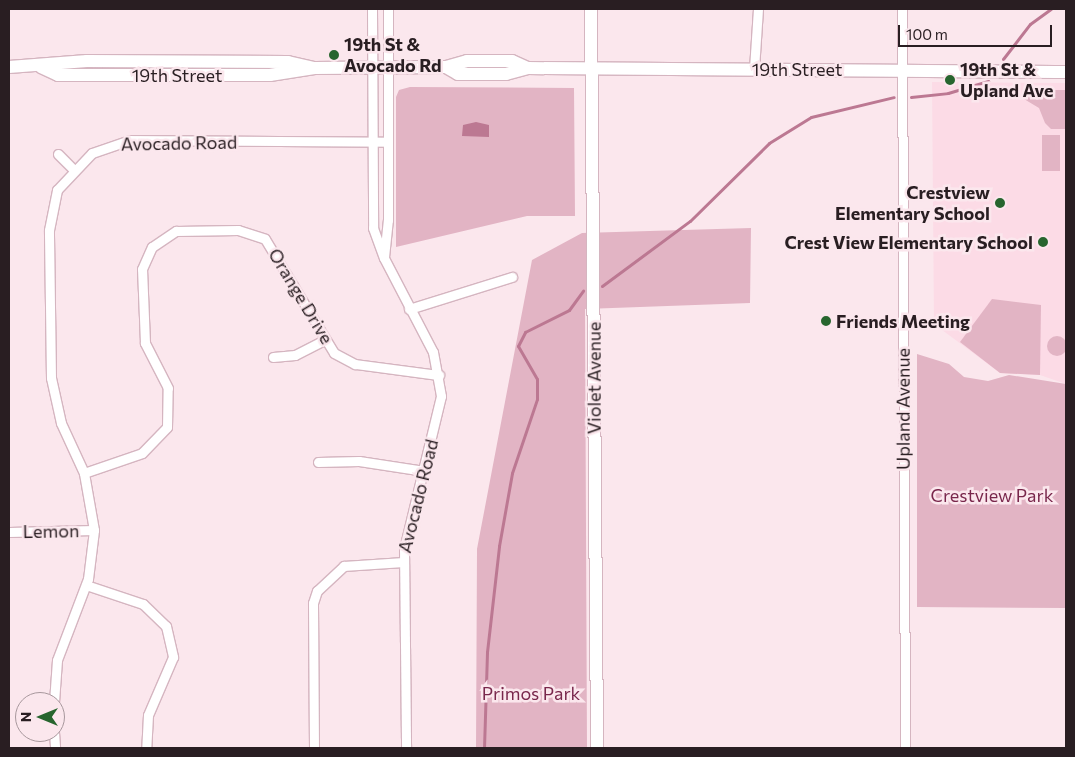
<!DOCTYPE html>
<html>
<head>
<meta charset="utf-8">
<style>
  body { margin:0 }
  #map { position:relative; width:1075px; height:757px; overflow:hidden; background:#fbe7ed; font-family:Commissioner,sans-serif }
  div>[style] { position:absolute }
  .built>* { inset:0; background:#fcdbe6 }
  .green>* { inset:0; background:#e2b4c4 }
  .round { border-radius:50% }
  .water>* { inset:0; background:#bc7892 }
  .stream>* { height:3px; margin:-1.5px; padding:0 1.5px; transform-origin:1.5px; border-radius:1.5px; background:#bc7892 }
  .roads { filter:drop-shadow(1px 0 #d5b5c0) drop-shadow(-1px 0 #d5b5c0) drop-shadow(0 1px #d5b5c0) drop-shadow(0 -1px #d5b5c0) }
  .street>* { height:9px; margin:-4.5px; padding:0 4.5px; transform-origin:4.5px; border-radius:4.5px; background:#fff }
  .secondary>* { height:12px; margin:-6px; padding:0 6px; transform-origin:6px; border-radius:6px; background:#fff }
  .dots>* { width:14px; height:14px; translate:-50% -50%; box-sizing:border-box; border:2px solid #fbe7ed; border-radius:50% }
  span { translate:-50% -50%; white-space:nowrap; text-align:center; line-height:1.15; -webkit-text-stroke:5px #fbe7ed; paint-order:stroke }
  .poi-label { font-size:18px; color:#291e22; font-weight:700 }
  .left { translate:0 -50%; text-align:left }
  .right { translate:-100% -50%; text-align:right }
  .street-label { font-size:18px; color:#291e22 }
  .park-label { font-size:18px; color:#79274c }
  .frame { position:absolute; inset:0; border:10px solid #291e22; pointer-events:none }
  .north { position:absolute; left:15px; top:692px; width:50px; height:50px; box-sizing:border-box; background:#fbe7ed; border:1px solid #a7979c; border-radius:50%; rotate:270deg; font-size:14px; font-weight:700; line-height:20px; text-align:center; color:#291e22 }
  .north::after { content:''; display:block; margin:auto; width:18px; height:22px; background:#27652e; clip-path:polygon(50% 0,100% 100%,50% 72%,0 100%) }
  .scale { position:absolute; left:898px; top:25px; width:154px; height:22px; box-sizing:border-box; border:2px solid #291e22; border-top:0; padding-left:6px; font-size:15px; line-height:18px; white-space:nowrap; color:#291e22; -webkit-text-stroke:4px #fbe7ed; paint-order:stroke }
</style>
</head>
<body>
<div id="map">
  <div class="built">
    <i style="clip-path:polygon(932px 82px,1066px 83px,1066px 384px,1040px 375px,1000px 373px,934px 324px)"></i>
  </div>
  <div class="green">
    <i style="clip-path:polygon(410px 87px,574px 88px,575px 216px,527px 216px,396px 247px,396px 97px,399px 90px)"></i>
    <i style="clip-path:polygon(1024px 90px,1066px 90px,1066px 129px,1051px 129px,1045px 123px,1039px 108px,1024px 99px)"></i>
    <i style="clip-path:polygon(1042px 135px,1060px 135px,1060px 171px,1042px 171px)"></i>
    <i style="clip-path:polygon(751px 228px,750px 303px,585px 309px,587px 748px,476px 748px,477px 549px,532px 260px,582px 233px)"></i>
    <i style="clip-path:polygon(992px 299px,1041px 305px,1040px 375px,1000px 373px,960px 342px)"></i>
    <i class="round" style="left:1047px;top:336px;width:20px;height:20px"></i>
    <i style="clip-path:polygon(917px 354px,949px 364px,964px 377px,988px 381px,1009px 375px,1066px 384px,1066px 608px,917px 607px)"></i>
  </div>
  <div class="water">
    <i style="clip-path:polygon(476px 122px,489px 125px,489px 137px,462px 136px,463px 125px)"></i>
  </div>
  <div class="stream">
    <i style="left:1003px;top:59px;width:44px;rotate:-52.4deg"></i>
    <i style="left:1030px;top:24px;width:26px;rotate:-36deg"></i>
    <i style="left:911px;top:97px;width:37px;rotate:-6deg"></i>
    <i style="left:948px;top:93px;width:42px;rotate:-16.7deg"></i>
    <i style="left:602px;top:286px;width:109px;rotate:-36.5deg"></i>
    <i style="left:690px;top:221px;width:111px;rotate:-44.6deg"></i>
    <i style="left:769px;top:143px;width:49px;rotate:-31.8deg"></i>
    <i style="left:811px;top:117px;width:85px;rotate:-13.5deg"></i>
    <i style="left:484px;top:748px;width:96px;rotate:-88.2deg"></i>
    <i style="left:487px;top:652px;width:107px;rotate:-83.5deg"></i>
    <i style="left:499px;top:546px;width:74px;rotate:-79.9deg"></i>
    <i style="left:512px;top:473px;width:78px;rotate:-71.3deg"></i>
    <i style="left:537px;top:399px;width:20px;rotate:-90deg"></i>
    <i style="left:537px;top:379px;width:38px;rotate:-120deg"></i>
    <i style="left:518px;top:346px;width:16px;rotate:-63deg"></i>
    <i style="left:525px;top:332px;width:49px;rotate:-26.6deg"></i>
    <i style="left:569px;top:310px;width:24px;rotate:-54deg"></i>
  </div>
  <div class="roads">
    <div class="street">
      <i style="left:372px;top:9px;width:219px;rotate:89.7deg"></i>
      <i style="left:373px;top:228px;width:32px;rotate:70deg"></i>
      <i style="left:384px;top:258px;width:106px;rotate:62.5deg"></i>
      <i style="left:433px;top:352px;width:45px;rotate:79.7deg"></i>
      <i style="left:441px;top:396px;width:157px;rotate:103.6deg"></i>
      <i style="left:404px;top:549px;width:199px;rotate:89.4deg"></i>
      <i style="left:902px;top:9px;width:739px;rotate:89.77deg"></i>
      <i style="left:754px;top:69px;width:60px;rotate:-86.2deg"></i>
      <i style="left:58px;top:154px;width:21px;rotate:45deg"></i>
      <i style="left:384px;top:257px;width:37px;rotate:-84deg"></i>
      <i style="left:388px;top:220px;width:211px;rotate:-90deg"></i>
      <i style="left:409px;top:309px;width:108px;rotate:-17.3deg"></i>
      <i style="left:273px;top:357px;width:22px;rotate:-5deg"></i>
      <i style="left:295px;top:355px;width:34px;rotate:-27deg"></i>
      <i style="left:318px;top:462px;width:41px;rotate:-1.4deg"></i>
      <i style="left:359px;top:461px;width:66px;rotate:8.7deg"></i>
      <i style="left:84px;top:473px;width:61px;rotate:-19deg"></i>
      <i style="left:142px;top:453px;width:36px;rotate:-46deg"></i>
      <i style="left:167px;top:427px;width:39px;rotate:-89deg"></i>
      <i style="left:168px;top:388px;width:51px;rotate:-117.1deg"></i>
      <i style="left:145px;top:343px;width:74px;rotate:-92.3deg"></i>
      <i style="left:142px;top:269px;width:24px;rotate:-66deg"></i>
      <i style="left:152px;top:247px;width:29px;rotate:-34deg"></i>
      <i style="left:176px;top:231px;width:62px;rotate:-0.9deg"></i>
      <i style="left:238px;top:230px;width:28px;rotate:18deg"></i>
      <i style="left:265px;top:239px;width:133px;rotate:58.8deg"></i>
      <i style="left:334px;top:353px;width:24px;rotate:28deg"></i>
      <i style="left:355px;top:364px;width:85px;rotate:7.5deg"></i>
      <i style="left:9px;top:532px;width:85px;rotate:-1.3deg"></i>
      <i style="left:86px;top:585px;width:60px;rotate:18.4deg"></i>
      <i style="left:143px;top:604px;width:32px;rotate:44deg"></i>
      <i style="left:166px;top:626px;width:32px;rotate:77deg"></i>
      <i style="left:173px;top:657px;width:63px;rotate:113.3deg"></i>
      <i style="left:148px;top:715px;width:33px;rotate:93deg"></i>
      <i style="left:54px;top:702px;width:42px;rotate:-85.9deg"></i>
      <i style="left:57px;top:660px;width:87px;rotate:-69.1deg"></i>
      <i style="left:88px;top:579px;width:49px;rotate:-83deg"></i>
      <i style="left:94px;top:530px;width:58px;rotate:-100deg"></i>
      <i style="left:84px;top:473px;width:55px;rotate:-114.7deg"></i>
      <i style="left:61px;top:423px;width:46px;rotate:-102.5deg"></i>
      <i style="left:51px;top:378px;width:148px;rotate:-90.8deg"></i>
      <i style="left:49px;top:230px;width:41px;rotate:-78.7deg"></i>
      <i style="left:57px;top:190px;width:51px;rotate:-46.6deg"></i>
      <i style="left:92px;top:153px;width:40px;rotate:-18.9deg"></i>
      <i style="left:130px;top:140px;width:258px;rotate:0.4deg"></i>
      <i style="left:54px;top:732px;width:16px;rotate:86deg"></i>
      <i style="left:314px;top:748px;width:145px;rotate:-90.4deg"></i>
      <i style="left:313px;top:603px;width:13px;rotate:-72deg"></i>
      <i style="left:317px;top:591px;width:37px;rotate:-43deg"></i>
      <i style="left:344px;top:566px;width:59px;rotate:-3.9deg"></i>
    </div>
    <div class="secondary">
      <i style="left:591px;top:9px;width:739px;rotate:89.53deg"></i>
      <i style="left:9px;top:67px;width:78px;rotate:-4.4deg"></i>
      <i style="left:87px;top:61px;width:201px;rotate:0.3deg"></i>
      <i style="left:288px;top:62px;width:27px;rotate:13deg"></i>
      <i style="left:41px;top:67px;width:19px;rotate:25deg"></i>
      <i style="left:58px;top:75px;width:212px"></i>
      <i style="left:270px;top:75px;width:45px;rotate:-9deg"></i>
      <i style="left:314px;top:68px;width:132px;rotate:-0.4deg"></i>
      <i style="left:446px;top:67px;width:22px;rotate:-16deg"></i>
      <i style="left:467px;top:61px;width:45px"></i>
      <i style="left:512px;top:61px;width:17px;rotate:24deg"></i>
      <i style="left:446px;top:67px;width:14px;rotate:30deg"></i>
      <i style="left:458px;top:74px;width:48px"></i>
      <i style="left:506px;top:74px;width:23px;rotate:-15deg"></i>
      <i style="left:528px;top:68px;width:538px;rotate:0.43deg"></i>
    </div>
  </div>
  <div class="dots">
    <i style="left:334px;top:55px;background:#27652e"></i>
    <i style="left:950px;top:80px;background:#27652e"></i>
    <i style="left:1000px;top:203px;background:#27652e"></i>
    <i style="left:1043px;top:242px;background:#27652e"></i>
    <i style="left:826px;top:321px;background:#27652e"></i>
  </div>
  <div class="poi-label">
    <span class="left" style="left:344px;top:55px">19th St &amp;<br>Avocado Rd</span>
    <span class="left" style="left:960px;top:80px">19th St &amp;<br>Upland Ave</span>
    <span class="right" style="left:990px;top:203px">Crestview<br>Elementary School</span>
    <span class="right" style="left:1033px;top:242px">Crest View Elementary School</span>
    <span class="left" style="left:836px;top:321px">Friends Meeting</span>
  </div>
  <div class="street-label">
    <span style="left:797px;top:69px">19th Street</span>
    <span style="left:177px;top:75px">19th Street</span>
    <span style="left:179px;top:143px;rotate:-1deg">Avocado Road</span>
    <span style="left:301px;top:296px;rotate:59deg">Orange Drive</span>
    <span style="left:594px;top:378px;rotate:-90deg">Violet Avenue</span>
    <span style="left:903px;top:409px;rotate:-90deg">Upland Avenue</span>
    <span style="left:418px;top:496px;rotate:-76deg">Avocado Road</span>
    <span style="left:51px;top:531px;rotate:-1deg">Lemon</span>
  </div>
  <div class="park-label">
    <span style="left:992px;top:495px">Crestview Park</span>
    <span style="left:531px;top:693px">Primos Park</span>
  </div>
  <div class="frame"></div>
  <div class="north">N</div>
  <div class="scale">100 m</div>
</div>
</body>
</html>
